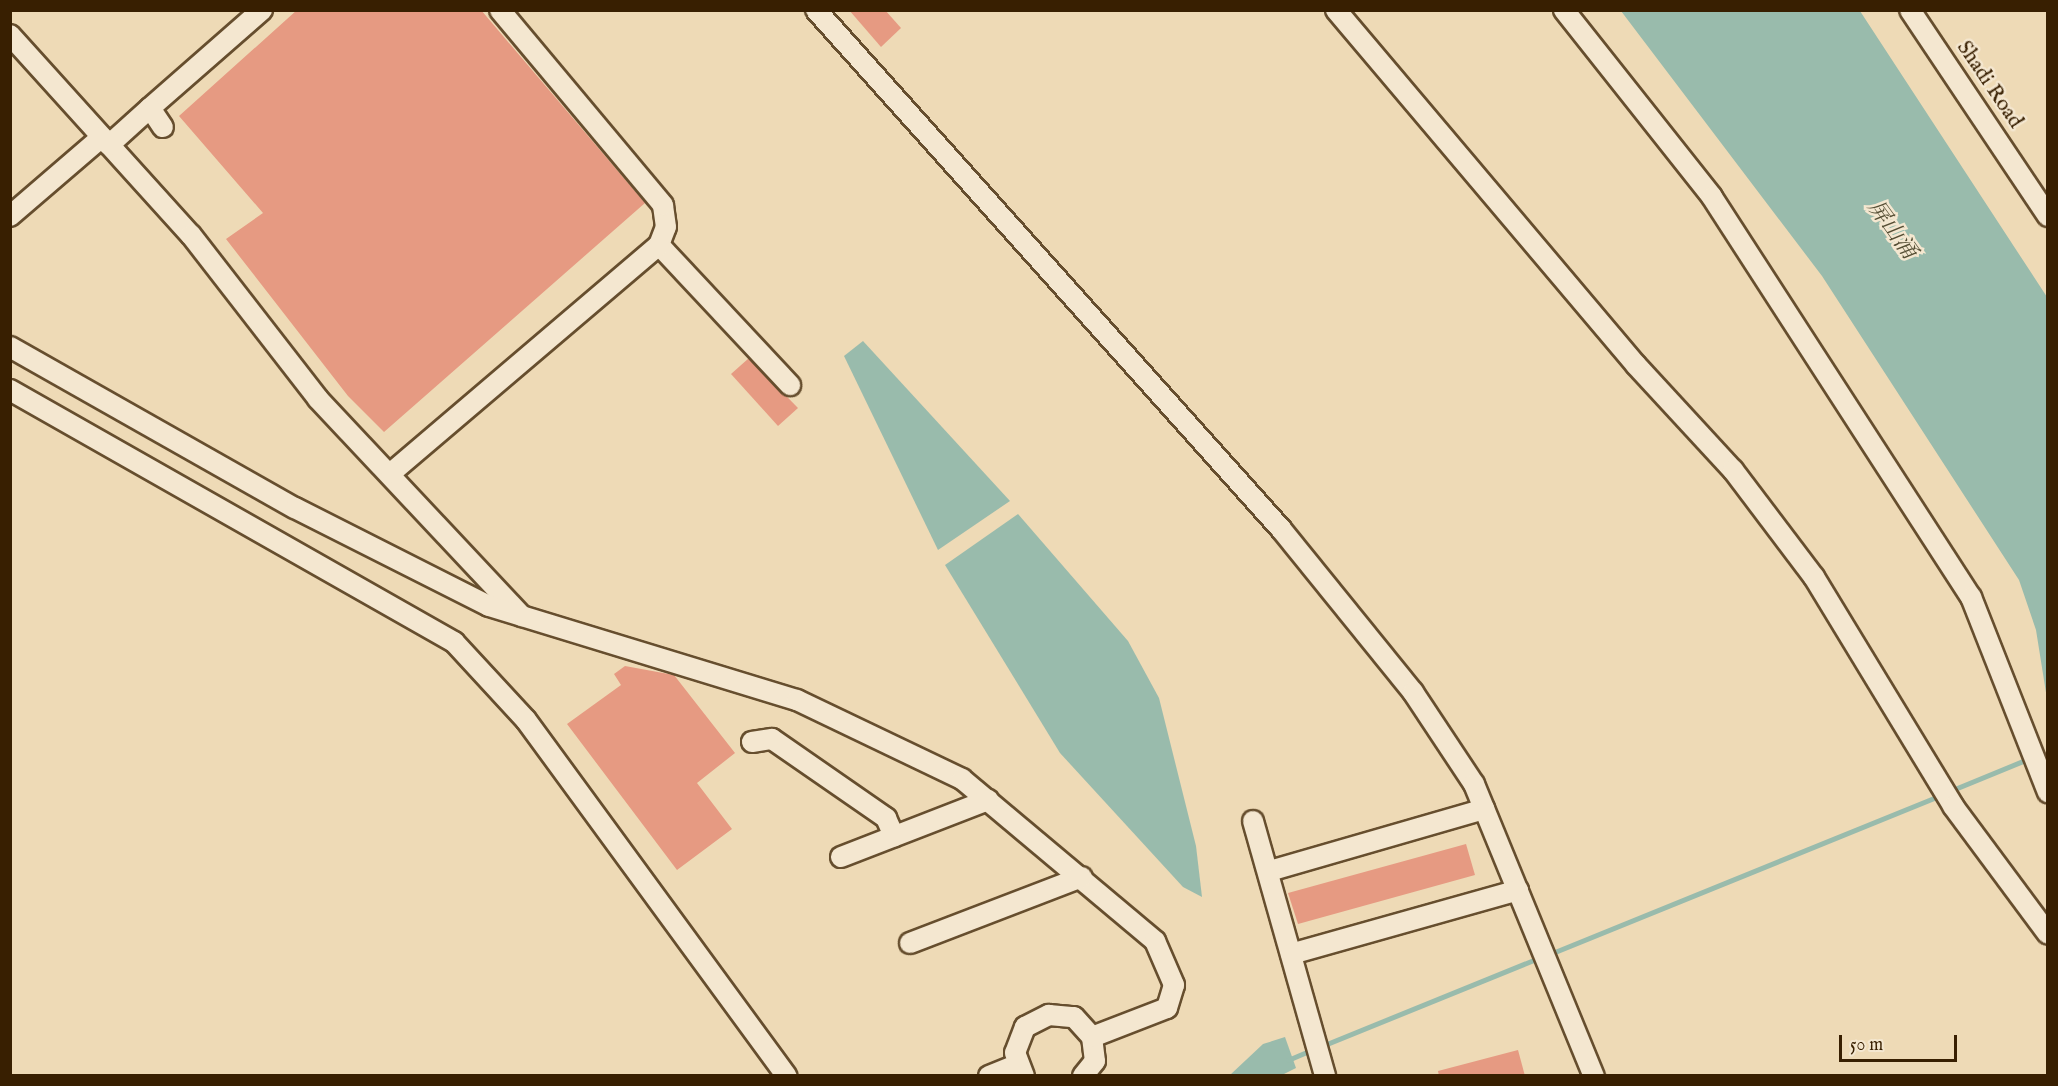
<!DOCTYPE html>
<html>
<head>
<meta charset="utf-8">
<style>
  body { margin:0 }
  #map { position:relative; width:2058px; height:1086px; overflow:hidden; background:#eedab6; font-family:"IM FELL English","Noto Serif SC",serif }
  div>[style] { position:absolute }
  .water>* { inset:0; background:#99bbac }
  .stream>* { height:4.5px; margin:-2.25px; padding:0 2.25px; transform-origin:2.25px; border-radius:2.25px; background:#99bbac }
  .building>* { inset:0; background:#e69a82 }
  .roads { filter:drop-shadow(2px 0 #664e2e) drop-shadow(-2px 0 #664e2e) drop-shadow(0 2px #664e2e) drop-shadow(0 -2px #664e2e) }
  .minor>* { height:20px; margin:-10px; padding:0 10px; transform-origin:10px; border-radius:10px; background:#f4e7d0 }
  span { translate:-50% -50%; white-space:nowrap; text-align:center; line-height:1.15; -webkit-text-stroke:5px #f4e7d0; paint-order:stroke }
  .street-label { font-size:21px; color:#381f01 }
  .water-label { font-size:22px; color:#554e34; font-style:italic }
  .frame { position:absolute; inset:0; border:12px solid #381f01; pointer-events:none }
  .scale { position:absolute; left:1839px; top:1035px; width:118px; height:27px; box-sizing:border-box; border:3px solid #381f01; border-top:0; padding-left:8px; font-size:18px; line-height:21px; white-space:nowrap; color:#381f01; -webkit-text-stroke:4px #f4e7d0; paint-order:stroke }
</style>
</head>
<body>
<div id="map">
  <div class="water">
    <i style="clip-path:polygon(1621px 11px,1860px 11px,2047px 297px,2047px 699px,2036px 630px,2019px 580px,1822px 276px)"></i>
    <i style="clip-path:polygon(863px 341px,1010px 501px,938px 550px,844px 356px)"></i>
    <i style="clip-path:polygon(1018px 514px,1128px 641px,1159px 698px,1196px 846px,1202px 897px,1183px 887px,1060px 753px,945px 565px)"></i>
    <i style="clip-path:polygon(1285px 1037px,1296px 1068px,1282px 1075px,1230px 1075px,1263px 1044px)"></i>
  </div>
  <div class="stream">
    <i style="left:1950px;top:791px;width:84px;rotate:-22.3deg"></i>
    <i style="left:1550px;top:954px;width:420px;rotate:-22.1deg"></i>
    <i style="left:1322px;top:1046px;width:234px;rotate:-22.1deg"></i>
    <i style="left:1288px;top:1060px;width:25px;rotate:-23deg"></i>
  </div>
  <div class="building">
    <i style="clip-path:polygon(297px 10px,481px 10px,645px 203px,384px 432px,348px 396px,226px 239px,263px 213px,179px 116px)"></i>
    <i style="clip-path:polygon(849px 10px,885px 10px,901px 28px,881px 47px)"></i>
    <i style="clip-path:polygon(749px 358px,798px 408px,778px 426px,731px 374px)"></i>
    <i style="clip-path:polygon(625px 666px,674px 675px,735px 753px,697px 783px,732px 829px,677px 870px,567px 724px,621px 685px,614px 674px)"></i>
    <i style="clip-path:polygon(1466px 844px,1475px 875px,1298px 924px,1288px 893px)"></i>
    <i style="clip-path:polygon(1518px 1050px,1525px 1076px,1439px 1076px,1438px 1071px)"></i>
  </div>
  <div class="roads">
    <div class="minor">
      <i style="left:816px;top:10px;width:697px;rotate:48.14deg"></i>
      <i style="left:1281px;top:529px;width:210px;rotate:51deg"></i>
      <i style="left:1413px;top:692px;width:110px;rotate:56.5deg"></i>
      <i style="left:1474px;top:784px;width:316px;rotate:67.7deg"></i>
      <i style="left:1336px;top:10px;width:465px;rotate:49.8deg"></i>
      <i style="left:1636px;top:365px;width:143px;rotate:47.3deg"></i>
      <i style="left:1733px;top:470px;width:134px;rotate:52.9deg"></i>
      <i style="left:1814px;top:577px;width:268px;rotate:58.7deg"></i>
      <i style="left:1953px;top:806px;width:159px;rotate:53.4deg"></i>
      <i style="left:1564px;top:10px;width:238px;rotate:51.6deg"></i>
      <i style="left:1712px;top:197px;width:477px;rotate:57.1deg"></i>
      <i style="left:1971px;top:597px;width:210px;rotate:68.5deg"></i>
      <i style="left:1910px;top:10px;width:248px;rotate:56.2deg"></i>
      <i style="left:10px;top:35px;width:270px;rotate:47.9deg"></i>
      <i style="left:191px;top:235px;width:207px;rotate:52.2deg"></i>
      <i style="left:318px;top:399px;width:298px;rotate:46.8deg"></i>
      <i style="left:150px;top:108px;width:149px;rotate:-41.2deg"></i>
      <i style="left:109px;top:145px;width:55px;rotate:-42.1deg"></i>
      <i style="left:150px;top:108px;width:23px;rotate:56deg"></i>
      <i style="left:10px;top:216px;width:121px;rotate:-40.7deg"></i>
      <i style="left:659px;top:245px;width:192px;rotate:46.9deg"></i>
      <i style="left:10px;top:347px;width:327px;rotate:29.5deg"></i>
      <i style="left:295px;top:508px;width:217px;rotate:26.8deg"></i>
      <i style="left:489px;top:606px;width:322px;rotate:17deg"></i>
      <i style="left:797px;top:700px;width:183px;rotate:25.6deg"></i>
      <i style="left:962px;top:779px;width:252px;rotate:40deg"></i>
      <i style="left:1155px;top:941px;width:48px;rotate:66.6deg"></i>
      <i style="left:1174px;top:985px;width:24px;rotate:107deg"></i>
      <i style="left:1167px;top:1008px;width:80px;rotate:158.9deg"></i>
      <i style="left:1092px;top:1037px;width:24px;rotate:83deg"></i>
      <i style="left:1095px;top:1061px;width:19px;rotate:129deg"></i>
      <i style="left:10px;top:390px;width:511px;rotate:29.58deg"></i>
      <i style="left:454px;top:642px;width:106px;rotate:47.3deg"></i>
      <i style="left:526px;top:720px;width:441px;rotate:53.8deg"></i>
      <i style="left:391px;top:473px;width:352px;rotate:-40.4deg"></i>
      <i style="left:659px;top:245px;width:19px;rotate:-69deg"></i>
      <i style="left:666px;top:227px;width:22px;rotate:-98deg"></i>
      <i style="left:663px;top:205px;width:254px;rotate:-129.9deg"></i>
      <i style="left:752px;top:742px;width:20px;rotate:-9deg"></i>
      <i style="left:772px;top:739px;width:139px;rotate:34.7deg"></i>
      <i style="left:886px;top:818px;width:20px;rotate:66deg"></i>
      <i style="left:1253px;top:821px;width:265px;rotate:74.2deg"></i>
      <i style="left:841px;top:857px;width:158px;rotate:-21.2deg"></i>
      <i style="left:1273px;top:870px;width:220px;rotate:-16.1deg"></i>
      <i style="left:910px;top:943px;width:184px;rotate:-21deg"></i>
      <i style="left:1291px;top:954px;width:236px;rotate:-15.7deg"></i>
      <i style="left:989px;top:1076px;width:32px;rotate:-22deg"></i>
      <i style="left:1024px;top:1076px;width:25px;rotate:-111deg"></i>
      <i style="left:1015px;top:1053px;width:28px;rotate:-69deg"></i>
      <i style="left:1025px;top:1027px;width:27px;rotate:-27deg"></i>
      <i style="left:1049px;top:1015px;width:25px;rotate:5deg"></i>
      <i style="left:1074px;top:1017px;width:27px;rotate:48deg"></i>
    </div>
  </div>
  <div class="street-label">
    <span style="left:1989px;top:85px;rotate:56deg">Shadi Road</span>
  </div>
  <div class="water-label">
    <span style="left:1891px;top:230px;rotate:54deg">屏山涌</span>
  </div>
  <div class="frame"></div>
  <div class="scale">50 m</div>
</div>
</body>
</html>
